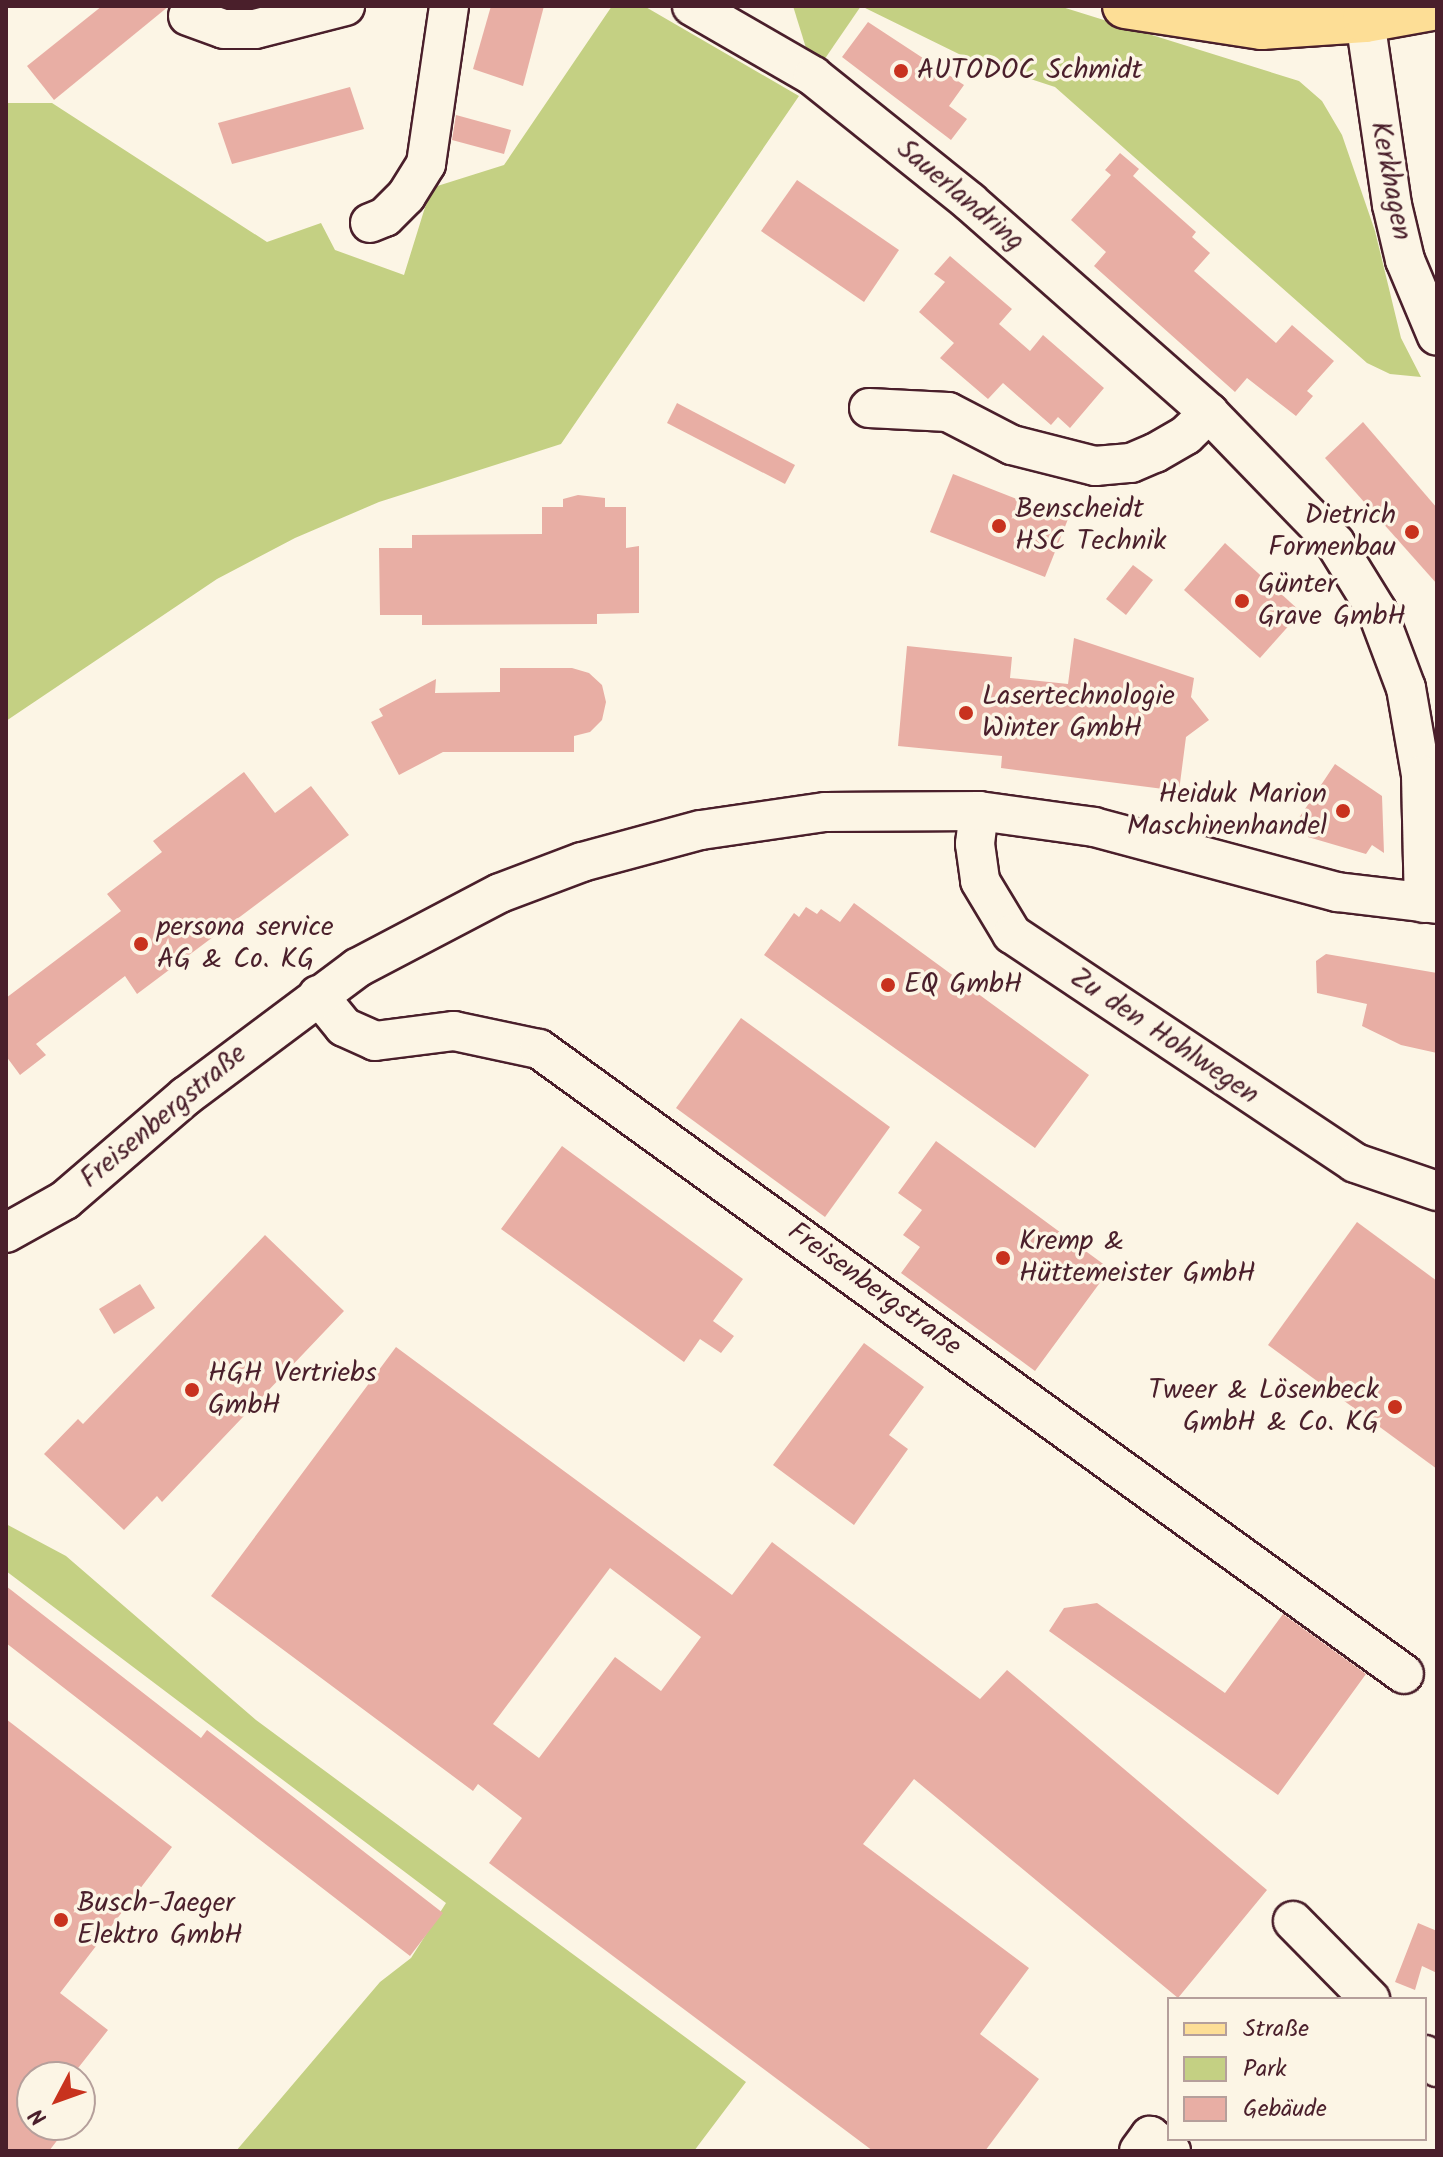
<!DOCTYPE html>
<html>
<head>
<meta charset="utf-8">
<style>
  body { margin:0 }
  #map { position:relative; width:1443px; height:2157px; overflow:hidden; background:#fcf5e5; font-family:Kalam,sans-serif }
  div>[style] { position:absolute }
  .green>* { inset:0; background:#c4d083 }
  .building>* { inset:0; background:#e8aea4 }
  .roads { filter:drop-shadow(2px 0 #4a1f2b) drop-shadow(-2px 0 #4a1f2b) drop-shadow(0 2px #4a1f2b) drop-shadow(0 -2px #4a1f2b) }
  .minor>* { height:38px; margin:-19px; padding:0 19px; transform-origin:19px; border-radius:19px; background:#fcf5e5 }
  .major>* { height:44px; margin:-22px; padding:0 22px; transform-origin:22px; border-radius:22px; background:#fdde96 }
  .dots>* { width:22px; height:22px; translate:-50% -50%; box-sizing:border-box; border:4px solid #fcf5e5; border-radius:50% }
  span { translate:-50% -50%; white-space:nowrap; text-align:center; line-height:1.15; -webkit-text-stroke:7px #fcf5e5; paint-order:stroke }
  .poi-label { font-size:28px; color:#4a1f2b }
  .left { translate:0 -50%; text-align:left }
  .right { translate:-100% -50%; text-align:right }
  .street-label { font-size:28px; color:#4a1f2b }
  .frame { position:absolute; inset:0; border:8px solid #4a1f2b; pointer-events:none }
  .legend { position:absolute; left:1167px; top:1997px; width:260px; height:144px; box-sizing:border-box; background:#fcf5e5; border:2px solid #b59f9b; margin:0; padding:10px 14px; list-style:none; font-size:24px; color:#4a1f2b }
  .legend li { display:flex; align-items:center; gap:16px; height:40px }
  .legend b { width:40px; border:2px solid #b59f9b }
  .north { position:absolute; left:16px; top:2061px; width:80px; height:80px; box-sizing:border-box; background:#fcf5e5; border:2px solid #b59f9b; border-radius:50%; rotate:229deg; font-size:22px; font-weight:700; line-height:32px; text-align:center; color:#4a1f2b }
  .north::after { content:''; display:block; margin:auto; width:28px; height:36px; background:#c8321e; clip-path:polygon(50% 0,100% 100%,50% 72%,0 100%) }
</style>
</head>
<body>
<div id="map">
  <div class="green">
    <i style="clip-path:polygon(612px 6px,644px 6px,799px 96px,561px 444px,379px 502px,295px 538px,217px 579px,6px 721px,6px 103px,52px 103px,267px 242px,321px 223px,335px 250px,404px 275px,431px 188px,504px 165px)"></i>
    <i style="clip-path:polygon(793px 6px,861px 6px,824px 60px,806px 48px)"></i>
    <i style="clip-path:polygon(861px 6px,1059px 6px,1299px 81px,1322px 101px,1342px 135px,1375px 231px,1401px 338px,1421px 377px,1390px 374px,1367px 363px,1055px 87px,967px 58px)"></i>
    <i style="clip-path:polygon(6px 1524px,66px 1556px,256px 1720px,746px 2082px,694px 2151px,236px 2151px,380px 1982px,411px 1958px,446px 1903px,6px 1571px)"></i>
  </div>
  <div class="building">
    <i style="clip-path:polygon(102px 6px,169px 6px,54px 100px,27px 66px)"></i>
    <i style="clip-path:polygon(491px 6px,544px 6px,523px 86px,473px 69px)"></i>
    <i style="clip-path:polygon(868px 22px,964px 85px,949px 106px,967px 119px,951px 140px,842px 57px)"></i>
    <i style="clip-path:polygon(350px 87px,364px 129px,232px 164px,218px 123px)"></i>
    <i style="clip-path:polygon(456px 115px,511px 130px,504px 154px,452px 140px)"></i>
    <i style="clip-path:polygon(1120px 153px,1139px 169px,1133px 176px,1196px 232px,1192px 237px,1210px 253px,1194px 271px,1276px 343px,1292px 325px,1334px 361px,1307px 391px,1313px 396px,1296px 416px,1247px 378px,1235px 392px,1094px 266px,1106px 252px,1071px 220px,1111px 175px,1105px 170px)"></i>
    <i style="clip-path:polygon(797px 180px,899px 250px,864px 302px,761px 231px)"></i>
    <i style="clip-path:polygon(950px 256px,1012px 309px,999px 324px,1030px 351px,1043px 335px,1104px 388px,1070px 428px,1058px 417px,1051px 425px,1003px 383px,988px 399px,940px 358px,954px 343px,919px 312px,945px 282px,934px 274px)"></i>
    <i style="clip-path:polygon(677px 403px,795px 465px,785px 484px,667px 423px)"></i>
    <i style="clip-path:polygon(1363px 422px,1437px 508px,1437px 584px,1325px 458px)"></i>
    <i style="clip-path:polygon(953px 474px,1068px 519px,1045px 577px,930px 532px)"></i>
    <i style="clip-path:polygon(578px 495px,605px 498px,605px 507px,626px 507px,626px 548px,639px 546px,639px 613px,597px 614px,597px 624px,422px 625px,422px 615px,380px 615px,379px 548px,412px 548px,412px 535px,542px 534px,542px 507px,563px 507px,563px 499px)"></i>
    <i style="clip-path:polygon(1225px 543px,1301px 612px,1260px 658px,1184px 590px)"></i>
    <i style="clip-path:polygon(1133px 565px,1153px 580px,1126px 615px,1106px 599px)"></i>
    <i style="clip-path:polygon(1074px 638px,1194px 678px,1191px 697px,1209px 720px,1186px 737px,1179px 791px,1001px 768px,1002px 756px,898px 746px,907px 646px,1012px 657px,1010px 678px,1068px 684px)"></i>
    <i style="clip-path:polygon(500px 668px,572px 668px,589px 673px,602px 685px,606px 702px,602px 720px,590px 732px,574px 736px,574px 752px,443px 752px,399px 775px,371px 722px,383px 716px,379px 709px,436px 679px,435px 693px,500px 692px)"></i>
    <i style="clip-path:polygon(1335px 764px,1382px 796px,1384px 853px,1372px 845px,1366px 854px,1308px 837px,1313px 831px,1297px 821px)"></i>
    <i style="clip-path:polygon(244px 772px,275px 813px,311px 786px,349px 835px,137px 994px,125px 976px,36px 1044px,46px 1055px,20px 1075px,6px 1056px,6px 998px,121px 911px,107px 894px,162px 852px,153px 841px)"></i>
    <i style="clip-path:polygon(854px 903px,1089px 1075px,1035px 1148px,764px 955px,794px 913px,799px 917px,806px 907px,817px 914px,821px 909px,840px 922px)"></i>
    <i style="clip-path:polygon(1326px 954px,1437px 973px,1437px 1053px,1401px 1045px,1362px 1026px,1367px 1004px,1317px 993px,1316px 961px)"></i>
    <i style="clip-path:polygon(741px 1018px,890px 1127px,825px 1217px,676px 1108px)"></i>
    <i style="clip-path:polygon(936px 1141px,1110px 1269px,1035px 1371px,901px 1273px,920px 1247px,903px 1235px,922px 1210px,898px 1193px)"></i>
    <i style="clip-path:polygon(562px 1146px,743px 1279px,713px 1321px,734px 1336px,721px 1353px,700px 1339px,684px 1362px,501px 1229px)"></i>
    <i style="clip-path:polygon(1357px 1222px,1437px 1281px,1437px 1469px,1268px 1345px)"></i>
    <i style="clip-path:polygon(265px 1235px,344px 1311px,162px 1502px,157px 1496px,124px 1530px,44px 1454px,78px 1419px,83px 1424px)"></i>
    <i style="clip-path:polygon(140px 1284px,155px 1308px,114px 1334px,99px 1309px)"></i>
    <i style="clip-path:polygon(864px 1343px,924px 1387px,889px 1435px,908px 1449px,854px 1525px,773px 1465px)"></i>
    <i style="clip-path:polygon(evenodd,396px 1347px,732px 1595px,772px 1542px,980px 1699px,1007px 1670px,1267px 1890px,1178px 1998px,914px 1779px,863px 1844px,1029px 1968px,980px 2034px,1039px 2079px,985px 2151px,873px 2151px,489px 1863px,522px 1818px,478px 1784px,473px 1791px,211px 1596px,396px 1347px,610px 1568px,701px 1637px,661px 1691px,615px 1657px,539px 1758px,493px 1724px,610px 1568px)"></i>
    <i style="clip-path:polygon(6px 1586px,201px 1738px,207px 1730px,443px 1913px,410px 1956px,6px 1643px)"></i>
    <i style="clip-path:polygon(1097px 1603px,1225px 1693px,1283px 1614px,1366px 1674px,1278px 1795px,1049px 1631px,1064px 1608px)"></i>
    <i style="clip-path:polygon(6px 1719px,172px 1847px,60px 1993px,108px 2030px,71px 2077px,32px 2077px,32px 2125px,69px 2125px,49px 2151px,6px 2151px)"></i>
    <i style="clip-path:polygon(1418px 1923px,1437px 1931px,1437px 1973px,1422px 1966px,1415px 1990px,1395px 1982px)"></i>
  </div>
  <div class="roads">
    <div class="minor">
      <i style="left:692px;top:6px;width:140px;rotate:30deg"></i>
      <i style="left:813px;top:76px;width:201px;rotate:38.7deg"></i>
      <i style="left:970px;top:202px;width:319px;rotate:41.4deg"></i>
      <i style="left:1209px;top:413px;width:181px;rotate:45.9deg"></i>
      <i style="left:1335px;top:543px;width:80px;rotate:58.3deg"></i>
      <i style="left:1377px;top:611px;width:82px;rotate:69.4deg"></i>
      <i style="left:1406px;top:688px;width:88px;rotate:80.2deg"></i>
      <i style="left:1421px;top:775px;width:128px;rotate:88.7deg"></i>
      <i style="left:188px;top:16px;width:38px;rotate:20deg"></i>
      <i style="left:224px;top:29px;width:31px"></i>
      <i style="left:255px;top:29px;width:93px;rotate:-14.3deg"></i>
      <i style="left:1365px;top:20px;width:187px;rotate:81.7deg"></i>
      <i style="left:1392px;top:205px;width:57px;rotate:76.7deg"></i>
      <i style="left:1405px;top:260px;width:82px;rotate:67.2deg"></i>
      <i style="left:370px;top:223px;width:16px;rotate:-22deg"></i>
      <i style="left:385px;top:217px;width:30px;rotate:-45deg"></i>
      <i style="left:406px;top:196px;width:38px;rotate:-58deg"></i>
      <i style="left:426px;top:164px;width:160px;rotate:-81.7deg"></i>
      <i style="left:869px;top:408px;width:79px;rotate:2.9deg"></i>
      <i style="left:948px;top:412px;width:72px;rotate:27.3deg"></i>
      <i style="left:1012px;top:445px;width:86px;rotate:14.2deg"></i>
      <i style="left:1095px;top:466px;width:36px;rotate:-5deg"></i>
      <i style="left:1131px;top:463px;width:26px;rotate:-23deg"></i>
      <i style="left:1155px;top:453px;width:36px;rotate:-30deg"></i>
      <i style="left:1186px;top:435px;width:32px;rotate:-44deg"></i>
      <i style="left:979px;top:811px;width:33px;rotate:97deg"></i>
      <i style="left:975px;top:844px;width:37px;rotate:82deg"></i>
      <i style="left:980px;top:881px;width:62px;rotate:58.9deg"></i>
      <i style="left:1012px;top:934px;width:412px;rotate:33.7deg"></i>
      <i style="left:1355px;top:1163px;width:87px;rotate:18.9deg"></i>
      <i style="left:318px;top:995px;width:41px;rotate:50.9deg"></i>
      <i style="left:344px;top:1027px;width:34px;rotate:24deg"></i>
      <i style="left:375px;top:1041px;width:80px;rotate:-7.2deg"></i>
      <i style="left:454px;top:1031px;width:87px;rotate:12deg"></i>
      <i style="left:539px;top:1049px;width:1067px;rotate:35.85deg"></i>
      <i style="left:6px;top:1233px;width:68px;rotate:-29.2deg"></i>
      <i style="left:65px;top:1200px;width:160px;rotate:-40.7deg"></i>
      <i style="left:186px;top:1096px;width:214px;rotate:-36.8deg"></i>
      <i style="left:357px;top:968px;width:161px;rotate:-27.7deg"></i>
      <i style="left:500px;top:893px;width:88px;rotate:-20.7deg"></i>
      <i style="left:582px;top:862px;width:123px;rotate:-15.1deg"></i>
      <i style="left:701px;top:830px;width:125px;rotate:-8.3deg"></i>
      <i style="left:825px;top:812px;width:154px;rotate:-0.4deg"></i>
      <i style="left:979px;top:811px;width:116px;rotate:7.9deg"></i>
      <i style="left:1094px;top:827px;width:252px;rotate:15deg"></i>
      <i style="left:1337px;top:892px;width:101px;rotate:6.8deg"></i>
      <i style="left:1293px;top:1921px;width:110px;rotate:45.4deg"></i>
      <i style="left:1425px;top:2055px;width:17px;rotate:45deg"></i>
      <i style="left:1139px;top:2151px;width:19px;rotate:-54deg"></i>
      <i style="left:1150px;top:2136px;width:26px;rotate:36deg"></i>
    </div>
    <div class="major">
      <i style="left:1125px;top:6px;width:138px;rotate:8.8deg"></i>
      <i style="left:1261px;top:27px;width:104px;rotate:-3.9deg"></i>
      <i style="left:1365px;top:20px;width:73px;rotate:-10.2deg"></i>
    </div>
  </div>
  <div class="dots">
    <i style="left:901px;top:71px;background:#c8321e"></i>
    <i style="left:999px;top:526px;background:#c8321e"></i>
    <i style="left:1412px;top:532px;background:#c8321e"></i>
    <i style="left:1242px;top:601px;background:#c8321e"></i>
    <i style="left:966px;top:713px;background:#c8321e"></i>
    <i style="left:1343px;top:811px;background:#c8321e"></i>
    <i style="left:141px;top:944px;background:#c8321e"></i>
    <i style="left:888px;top:985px;background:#c8321e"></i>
    <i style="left:1003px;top:1258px;background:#c8321e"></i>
    <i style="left:192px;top:1390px;background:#c8321e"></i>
    <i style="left:1395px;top:1407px;background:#c8321e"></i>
    <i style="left:61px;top:1920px;background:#c8321e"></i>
  </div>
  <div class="poi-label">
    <span class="left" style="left:917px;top:71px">AUTODOC Schmidt</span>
    <span class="left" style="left:1015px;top:526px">Benscheidt<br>HSC Technik</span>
    <span class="right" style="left:1396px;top:532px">Dietrich<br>Formenbau</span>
    <span class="left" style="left:1258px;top:601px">Günter<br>Grave GmbH</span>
    <span class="left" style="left:982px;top:713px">Lasertechnologie<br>Winter GmbH</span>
    <span class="right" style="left:1327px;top:811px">Heiduk Marion<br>Maschinenhandel</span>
    <span class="left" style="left:157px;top:944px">persona service<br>AG &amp; Co. KG</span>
    <span class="left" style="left:904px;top:985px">EQ GmbH</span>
    <span class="left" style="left:1019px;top:1258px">Kremp &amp;<br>Hüttemeister GmbH</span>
    <span class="left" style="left:208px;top:1390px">HGH Vertriebs<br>GmbH</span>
    <span class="right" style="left:1379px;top:1407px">Tweer &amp; Lösenbeck<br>GmbH &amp; Co. KG</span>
    <span class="left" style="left:77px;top:1920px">Busch-Jaeger<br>Elektro GmbH</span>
  </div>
  <div class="street-label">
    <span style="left:1390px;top:181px;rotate:79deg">Kerkhagen</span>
    <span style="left:960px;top:196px;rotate:40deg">Sauerlandring</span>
    <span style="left:1164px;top:1037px;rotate:34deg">Zu den Hohlwegen</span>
    <span style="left:164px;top:1117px;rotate:-40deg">Freisenbergstraße</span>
    <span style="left:874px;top:1290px;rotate:36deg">Freisenbergstraße</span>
  </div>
  <div class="frame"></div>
  <ul class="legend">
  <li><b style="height:10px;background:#fdde96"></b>Straße</li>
  <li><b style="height:22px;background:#c4d083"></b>Park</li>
  <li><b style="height:22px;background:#e8aea4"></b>Gebäude</li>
  </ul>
  <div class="north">N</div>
</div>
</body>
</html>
